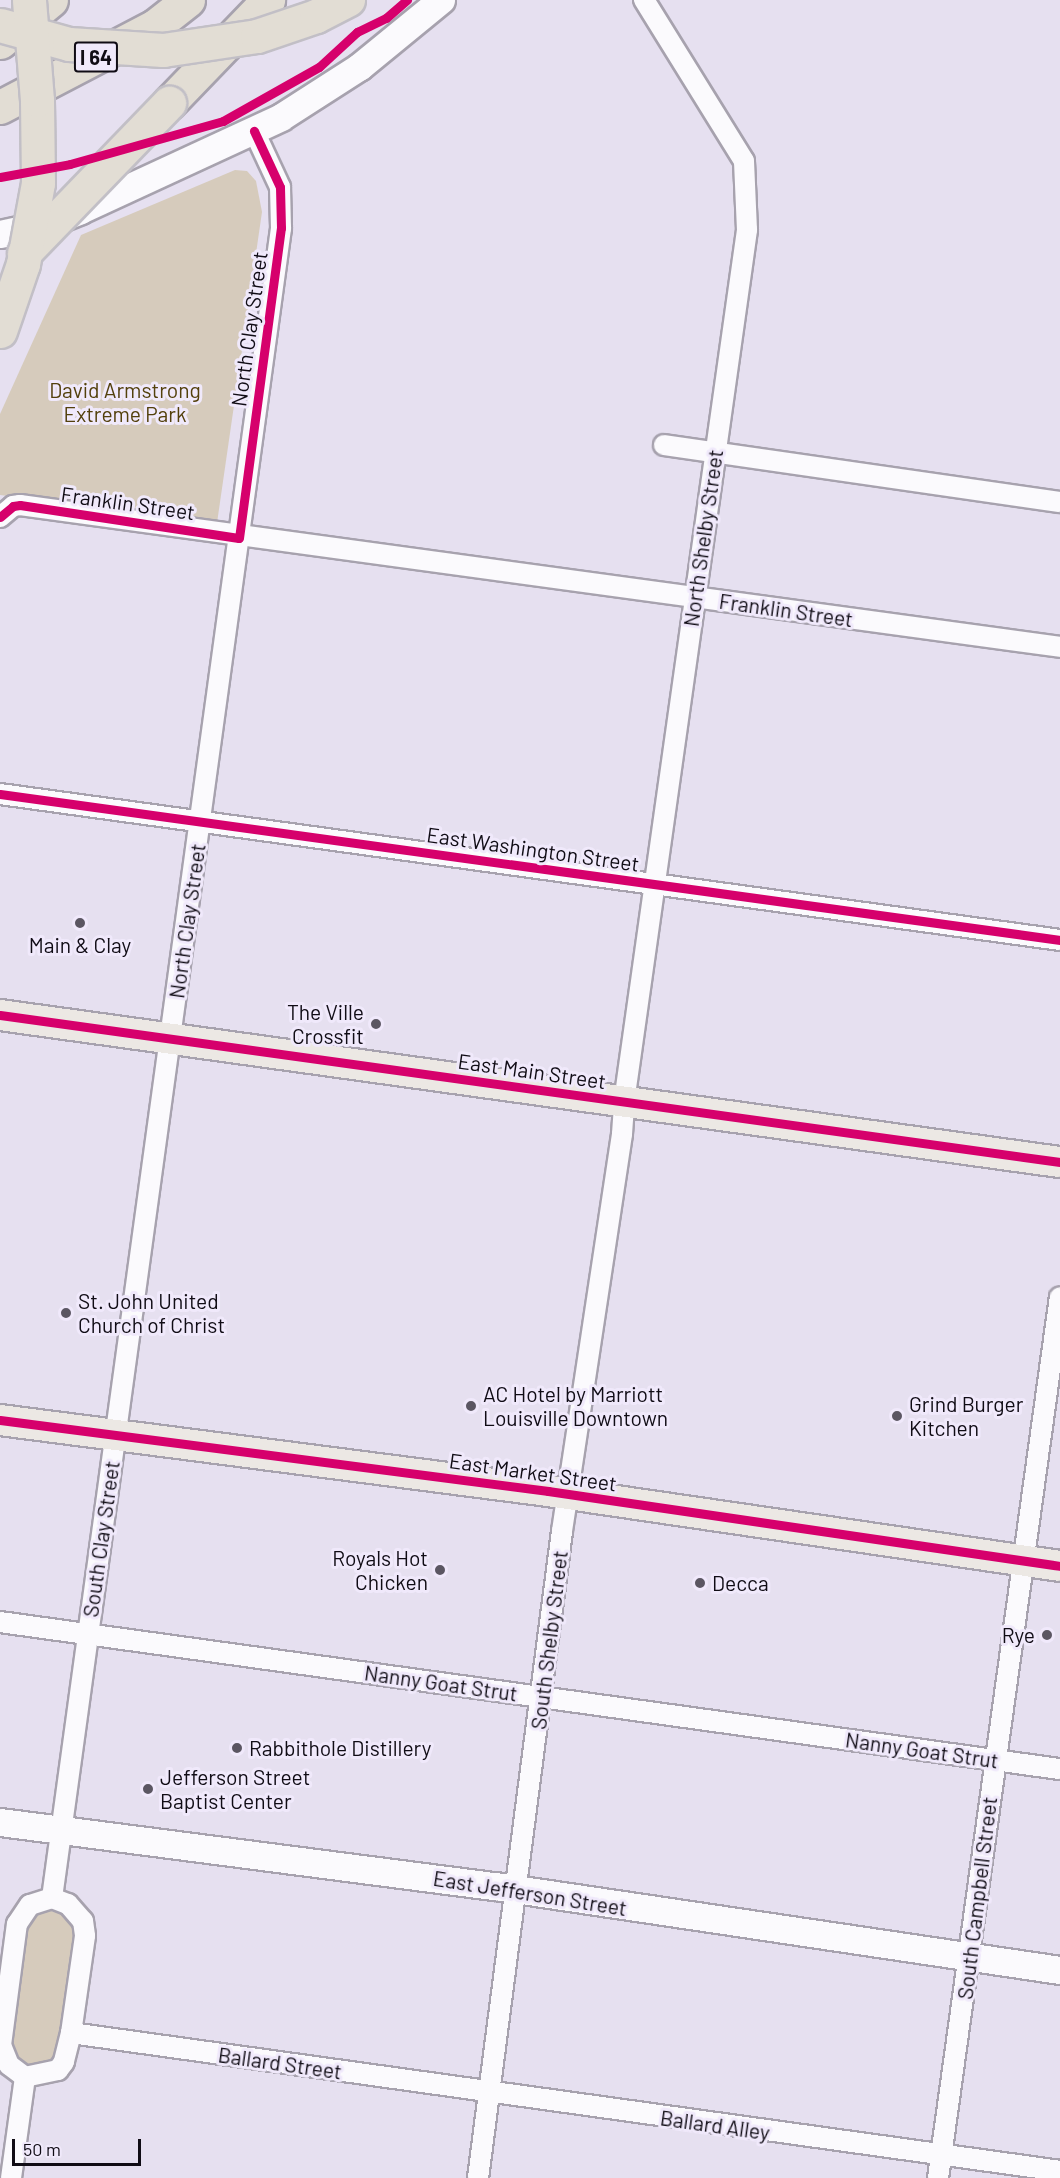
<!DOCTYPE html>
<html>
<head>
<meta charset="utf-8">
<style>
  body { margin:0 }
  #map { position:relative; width:1060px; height:2178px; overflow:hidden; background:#e6e0f0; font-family:Barlow,sans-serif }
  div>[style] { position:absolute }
  .green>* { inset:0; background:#d6cbbc }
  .roads { filter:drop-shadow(2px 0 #a7a2ae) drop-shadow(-2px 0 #a7a2ae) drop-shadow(0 2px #a7a2ae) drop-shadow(0 -2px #a7a2ae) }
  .street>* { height:20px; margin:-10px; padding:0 10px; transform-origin:10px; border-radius:10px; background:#fbfafd }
  .secondary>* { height:27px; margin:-13.5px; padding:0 13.5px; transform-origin:13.5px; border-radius:13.5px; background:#fbfafd }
  .primary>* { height:30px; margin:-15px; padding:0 15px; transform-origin:15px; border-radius:15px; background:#ece8e4 }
  .highway>* { height:33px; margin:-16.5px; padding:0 16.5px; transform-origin:16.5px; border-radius:16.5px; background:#e2ddd4 }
  .bridges { filter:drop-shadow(2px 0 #c2bfc6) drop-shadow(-2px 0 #c2bfc6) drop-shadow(0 2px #c2bfc6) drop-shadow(0 -2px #c2bfc6) }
  .highway-bridge>* { height:33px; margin:-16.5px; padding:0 16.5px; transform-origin:16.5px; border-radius:16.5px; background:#e2ddd4 }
  .cycleway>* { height:9px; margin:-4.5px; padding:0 4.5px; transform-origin:4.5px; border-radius:4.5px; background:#d6006c }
  .dots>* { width:16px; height:16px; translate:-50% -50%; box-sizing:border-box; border:3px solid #f0e9fb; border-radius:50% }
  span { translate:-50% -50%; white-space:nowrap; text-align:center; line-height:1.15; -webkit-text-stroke:6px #f0e9fb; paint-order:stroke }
  .shield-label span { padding:2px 4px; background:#f0e9fb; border:2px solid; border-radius:4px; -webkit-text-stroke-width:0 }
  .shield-label { font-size:20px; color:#100c15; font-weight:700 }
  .street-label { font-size:21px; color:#100c15 }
  .park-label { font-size:21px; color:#53400c }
  .poi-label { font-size:21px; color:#100c15 }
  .right { translate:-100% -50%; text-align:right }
  .left { translate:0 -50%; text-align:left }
  .scale { position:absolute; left:12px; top:2139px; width:129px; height:27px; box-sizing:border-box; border:3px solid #100c15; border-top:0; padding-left:8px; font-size:18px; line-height:21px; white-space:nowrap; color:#100c15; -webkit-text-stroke:4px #f0e9fb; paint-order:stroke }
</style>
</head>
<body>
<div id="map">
  <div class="green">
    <i style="clip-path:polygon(235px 170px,247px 171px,256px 181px,262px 212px,217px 523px,0 495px,0 414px,81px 235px)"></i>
    <i style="clip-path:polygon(46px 1910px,66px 1914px,77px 1929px,61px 2050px,52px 2063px,32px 2067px,13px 2058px,10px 2050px,25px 1927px,35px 1913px)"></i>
  </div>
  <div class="roads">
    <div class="street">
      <i style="left:664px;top:445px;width:400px;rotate:8.2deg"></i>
      <i style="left:0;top:517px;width:17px;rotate:-40deg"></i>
      <i style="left:13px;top:506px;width:7px;rotate:-8deg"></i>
      <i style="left:20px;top:505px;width:1050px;rotate:7.77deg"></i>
      <i style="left:0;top:794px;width:1070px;rotate:7.84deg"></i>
      <i style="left:0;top:1622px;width:1070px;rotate:7.9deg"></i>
      <i style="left:52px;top:1898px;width:1686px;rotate:-82.19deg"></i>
      <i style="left:281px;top:228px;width:41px;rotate:-91.4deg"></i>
      <i style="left:280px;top:187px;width:62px;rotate:-114.9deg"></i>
      <i style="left:52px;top:1898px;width:17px;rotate:21deg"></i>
      <i style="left:68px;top:1904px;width:23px;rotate:49deg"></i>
      <i style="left:83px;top:1921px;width:15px;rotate:82deg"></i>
      <i style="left:85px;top:1936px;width:98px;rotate:98.2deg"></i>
      <i style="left:71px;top:2033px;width:30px;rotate:104deg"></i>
      <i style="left:64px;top:2062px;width:10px;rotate:127deg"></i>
      <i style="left:58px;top:2070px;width:34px;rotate:168deg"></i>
      <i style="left:25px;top:2077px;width:20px;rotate:-143deg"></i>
      <i style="left:9px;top:2065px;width:22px;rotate:-112deg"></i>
      <i style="left:1px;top:2045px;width:122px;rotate:-82.5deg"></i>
      <i style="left:17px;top:1924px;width:23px;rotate:-56deg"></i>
      <i style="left:30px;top:1905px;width:23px;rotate:-18deg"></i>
      <i style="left:71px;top:2033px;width:999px;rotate:7.94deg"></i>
      <i style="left:11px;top:2178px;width:102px;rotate:-82.1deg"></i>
      <i style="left:478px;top:2178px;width:652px;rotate:-82.6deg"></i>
      <i style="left:562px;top:1531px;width:402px;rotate:-81.4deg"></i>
      <i style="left:622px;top:1134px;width:32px;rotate:-86deg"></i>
      <i style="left:624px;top:1102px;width:881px;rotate:-81.97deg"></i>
      <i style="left:747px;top:230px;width:69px;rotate:-92.5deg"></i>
      <i style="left:744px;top:161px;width:190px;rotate:-121.8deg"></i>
      <i style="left:938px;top:2178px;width:889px;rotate:-82.12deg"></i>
    </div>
    <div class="secondary">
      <i style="left:0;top:234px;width:47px;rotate:-12.3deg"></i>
      <i style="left:46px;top:224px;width:37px;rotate:-22deg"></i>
      <i style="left:80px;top:210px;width:221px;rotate:-24.8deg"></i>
      <i style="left:281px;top:117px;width:93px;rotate:-32.7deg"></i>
      <i style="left:359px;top:67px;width:106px;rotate:-39.3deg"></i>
      <i style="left:0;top:1822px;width:499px;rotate:7.4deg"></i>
      <i style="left:495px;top:1886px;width:571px;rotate:8.46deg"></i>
    </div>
    <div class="primary">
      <i style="left:0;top:1015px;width:1070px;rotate:7.9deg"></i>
      <i style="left:0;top:1420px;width:553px;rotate:7.38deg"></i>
      <i style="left:548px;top:1491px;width:517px;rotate:8.33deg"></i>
    </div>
    <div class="highway">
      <i style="left:0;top:42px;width:66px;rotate:-39.5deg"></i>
      <i style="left:169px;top:103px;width:143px;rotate:-46.1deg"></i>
      <i style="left:0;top:107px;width:175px;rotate:-27.6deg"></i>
      <i style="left:155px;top:26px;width:42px;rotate:-38.2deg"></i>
    </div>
  </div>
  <div class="bridges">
    <div class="highway-bridge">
      <i style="left:0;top:25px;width:72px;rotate:15.4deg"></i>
      <i style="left:69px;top:44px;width:94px;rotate:3.7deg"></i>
      <i style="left:163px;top:50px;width:95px;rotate:-8.5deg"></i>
      <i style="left:257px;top:36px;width:62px;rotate:-18.7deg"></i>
      <i style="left:316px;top:16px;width:36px;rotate:-27deg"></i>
      <i style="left:24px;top:253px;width:209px;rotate:-46deg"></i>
      <i style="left:0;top:331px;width:71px;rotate:-71.1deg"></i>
      <i style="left:23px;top:264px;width:82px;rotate:-79.5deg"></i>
      <i style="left:38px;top:183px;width:83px;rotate:-90.7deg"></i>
      <i style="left:37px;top:100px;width:100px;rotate:-94.6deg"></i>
    </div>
  </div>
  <div class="cycleway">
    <i style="left:0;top:177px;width:71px;rotate:-10.5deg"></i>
    <i style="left:70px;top:164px;width:159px;rotate:-15.7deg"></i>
    <i style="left:223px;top:121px;width:110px;rotate:-29.4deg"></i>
    <i style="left:319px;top:67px;width:52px;rotate:-42.6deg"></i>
    <i style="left:357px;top:32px;width:32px;rotate:-26deg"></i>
    <i style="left:386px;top:18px;width:28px;rotate:-41deg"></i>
    <i style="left:0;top:517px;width:17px;rotate:-40deg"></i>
    <i style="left:13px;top:506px;width:7px;rotate:-8deg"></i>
    <i style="left:20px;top:505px;width:221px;rotate:8.6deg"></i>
    <i style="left:239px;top:538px;width:313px;rotate:-82.3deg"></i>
    <i style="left:281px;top:228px;width:41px;rotate:-91.4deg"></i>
    <i style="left:280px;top:187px;width:62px;rotate:-114.9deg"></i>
    <i style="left:0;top:794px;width:1070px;rotate:7.84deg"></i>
    <i style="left:0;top:1015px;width:1070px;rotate:7.9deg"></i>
    <i style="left:0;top:1420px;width:553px;rotate:7.38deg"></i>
    <i style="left:548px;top:1491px;width:517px;rotate:8.33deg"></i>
  </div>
  <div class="dots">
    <i style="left:80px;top:923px;background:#5b5662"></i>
    <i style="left:376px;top:1024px;background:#5b5662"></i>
    <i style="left:66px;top:1313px;background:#5b5662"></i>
    <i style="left:471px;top:1406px;background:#5b5662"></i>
    <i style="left:897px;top:1416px;background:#5b5662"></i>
    <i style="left:440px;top:1570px;background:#5b5662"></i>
    <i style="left:700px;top:1583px;background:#5b5662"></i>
    <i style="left:1047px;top:1635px;background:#5b5662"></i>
    <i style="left:237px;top:1748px;background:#5b5662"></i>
    <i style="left:148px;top:1789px;background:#5b5662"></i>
  </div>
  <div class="shield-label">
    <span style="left:96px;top:57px">I 64</span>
  </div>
  <div class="street-label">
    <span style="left:249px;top:329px;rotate:-82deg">North Clay Street</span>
    <span style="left:128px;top:503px;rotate:8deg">Franklin Street</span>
    <span style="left:703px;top:538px;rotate:-82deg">North Shelby Street</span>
    <span style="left:786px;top:610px;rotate:8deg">Franklin Street</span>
    <span style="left:533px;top:849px;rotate:8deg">East Washington Street</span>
    <span style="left:187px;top:921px;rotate:-82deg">North Clay Street</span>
    <span style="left:532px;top:1071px;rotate:8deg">East Main Street</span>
    <span style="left:533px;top:1472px;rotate:8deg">East Market Street</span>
    <span style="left:101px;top:1539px;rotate:-82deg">South Clay Street</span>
    <span style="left:549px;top:1640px;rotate:-83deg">South Shelby Street</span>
    <span style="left:441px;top:1683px;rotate:8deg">Nanny Goat Strut</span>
    <span style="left:922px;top:1750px;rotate:8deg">Nanny Goat Strut</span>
    <span style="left:530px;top:1893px;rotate:9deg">East Jefferson Street</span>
    <span style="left:977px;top:1898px;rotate:-83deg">South Campbell Street</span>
    <span style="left:280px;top:2063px;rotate:8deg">Ballard Street</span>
    <span style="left:715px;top:2125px;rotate:8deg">Ballard Alley</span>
  </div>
  <div class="park-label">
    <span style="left:125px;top:402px">David Armstrong<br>Extreme Park</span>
  </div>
  <div class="poi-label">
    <span style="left:80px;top:945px">Main &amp; Clay</span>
    <span class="right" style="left:364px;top:1024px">The Ville<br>Crossfit</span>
    <span class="left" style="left:78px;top:1313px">St. John United<br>Church of Christ</span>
    <span class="left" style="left:483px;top:1406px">AC Hotel by Marriott<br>Louisville Downtown</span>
    <span class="left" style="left:909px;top:1416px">Grind Burger<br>Kitchen</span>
    <span class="right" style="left:428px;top:1570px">Royals Hot<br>Chicken</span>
    <span class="left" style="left:712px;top:1583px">Decca</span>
    <span class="right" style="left:1035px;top:1635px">Rye</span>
    <span class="left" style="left:249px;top:1748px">Rabbithole Distillery</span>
    <span class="left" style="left:160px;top:1789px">Jefferson Street<br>Baptist Center</span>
  </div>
  <div class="scale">50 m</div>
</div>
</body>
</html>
